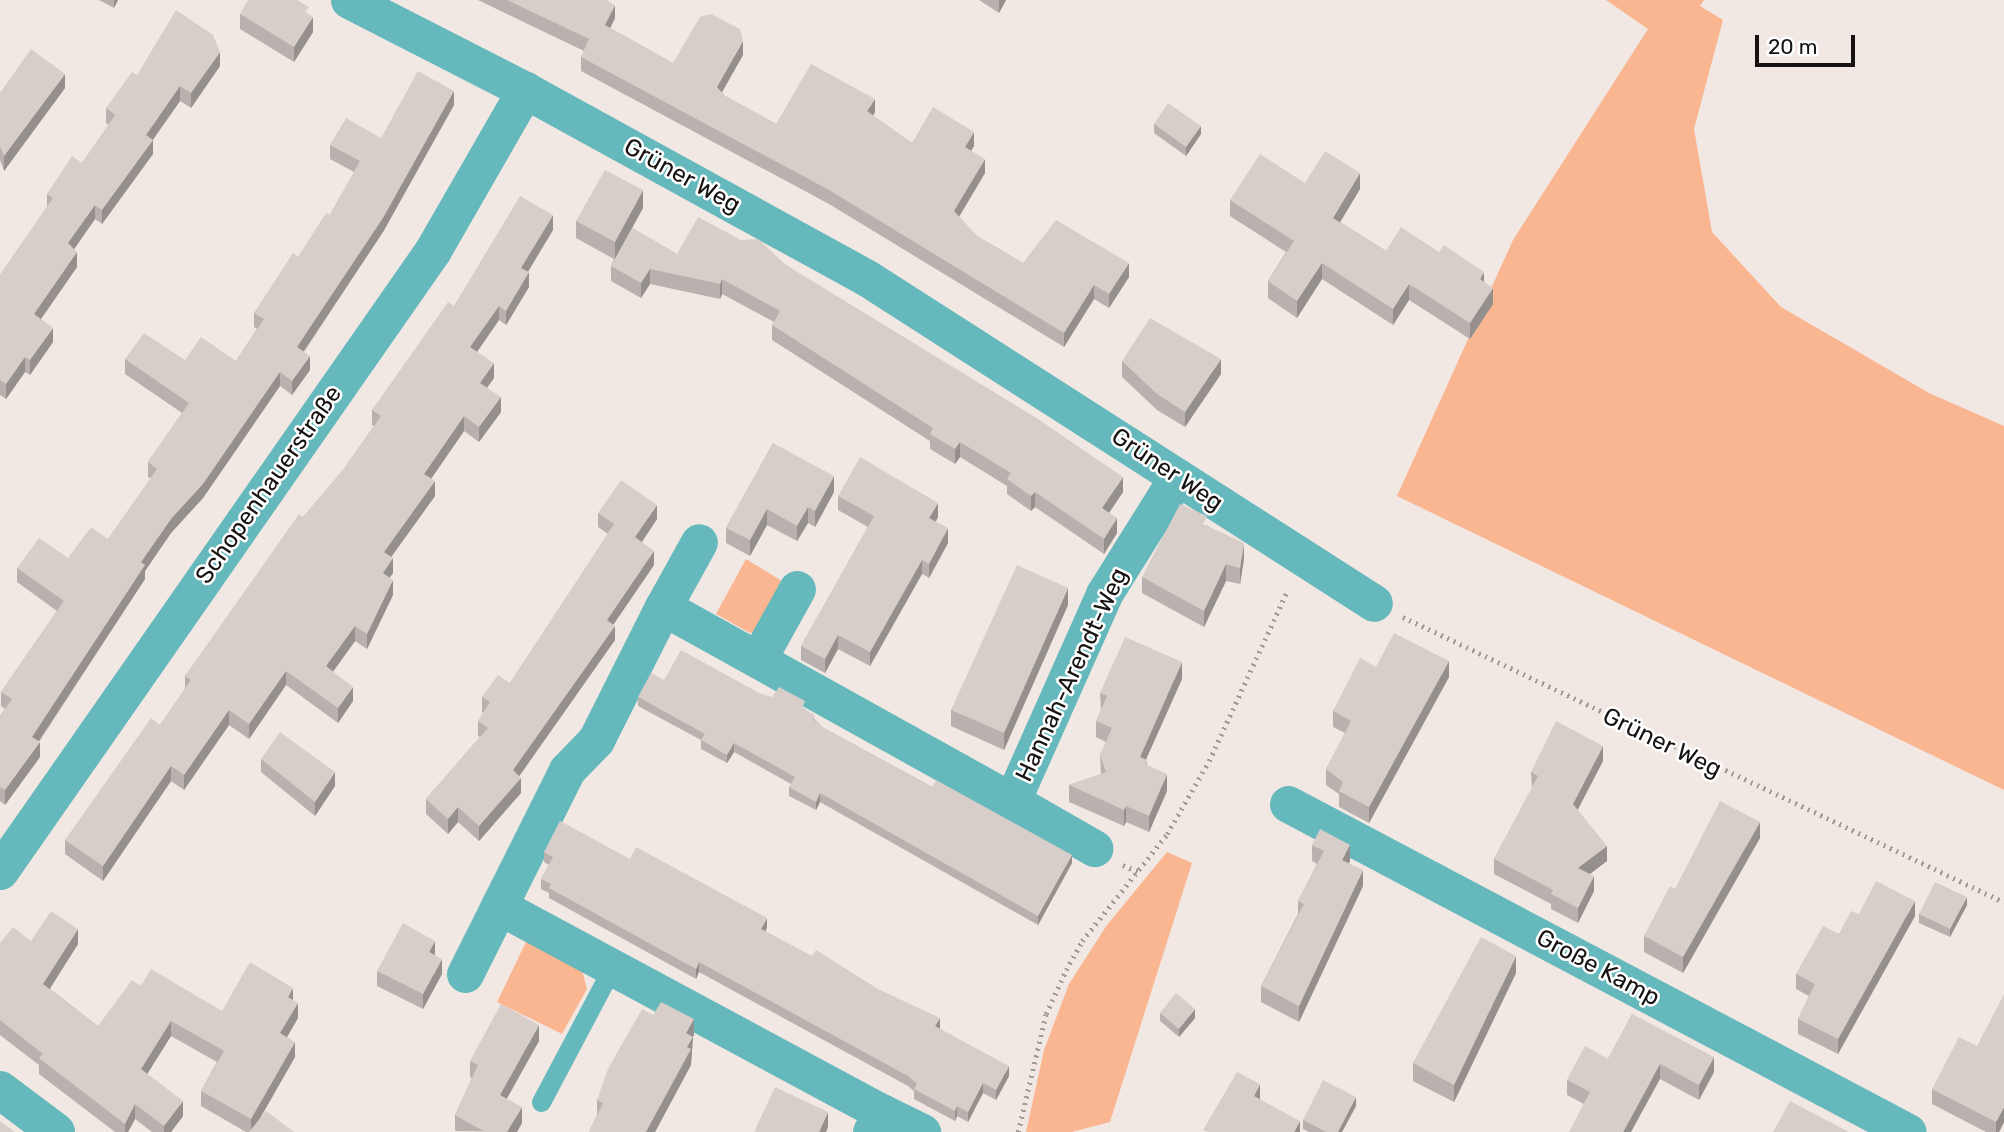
<!DOCTYPE html>
<html>
<head>
<meta charset="utf-8">
<style>
  body { margin:0 }
  #map { position:relative; width:2004px; height:1132px; overflow:hidden; background:#f2e8e3; font-family:Rubik,sans-serif }
  div>[style] { position:absolute }
  .green>* { inset:0; background:#fab591 }
  .path>* { height:4.5px; margin-top:-2.25px; transform-origin:0; background:repeating-linear-gradient(90deg,#a19a96 0 2px,transparent 0 7px) }
  .service>* { height:19px; margin:-9.5px; padding:0 9.5px; transform-origin:9.5px; border-radius:9.5px; background:#65b8bc }
  .minor>* { height:37px; margin:-18.5px; padding:0 18.5px; transform-origin:18.5px; border-radius:18.5px; background:#65b8bc }
  .tertiary>* { height:38px; margin:-19px; padding:0 19px; transform-origin:19px; border-radius:19px; background:#65b8bc }
  .wall>* { inset:0; background:#b9b1ad }
  .shaded-wall>* { inset:0; background:#96908d }
  .building>* { inset:0; background:#d7cec9 }
  span { translate:-50% -50%; white-space:nowrap; text-align:center; line-height:1.15; -webkit-text-stroke:5px #fff; paint-order:stroke }
  .street-label { font-size:24px; color:#151211 }
  .scale { position:absolute; left:1755px; top:35px; width:100px; height:32px; box-sizing:border-box; border:4px solid #151211; border-top:0; padding-left:9px; font-size:21px; line-height:24px; white-space:nowrap; color:#151211; -webkit-text-stroke:5px #fff; paint-order:stroke }
</style>
</head>
<body>
<div id="map">
  <div class="green">
    <i style="clip-path:polygon(1606px 0,1704px 0,1700px 6px,1723px 20px,1694px 129px,1712px 232px,1781px 307px,1929px 393px,2004px 426px,2004px 790px,1397px 496px,1513px 240px,1648px 29px)"></i>
    <i style="clip-path:polygon(746px 559px,785px 583px,760px 628px,750px 633px,716px 614px)"></i>
    <i style="clip-path:polygon(1167px 852px,1192px 863px,1110px 1122px,1072px 1132px,1026px 1132px,1044px 1050px,1069px 984px,1107px 925px)"></i>
    <i style="clip-path:polygon(527px 940px,582px 970px,587px 989px,562px 1034px,497px 1002px)"></i>
  </div>
  <div class="path">
    <i style="left:1403px;top:617px;width:665px;rotate:25.37deg"></i>
    <i style="left:1123px;top:865px;width:20px;rotate:24deg"></i>
    <i style="left:1018px;top:1132px;width:121px;rotate:-76.7deg"></i>
    <i style="left:1046px;top:1014px;width:48px;rotate:-65.6deg"></i>
    <i style="left:1066px;top:970px;width:33px;rotate:-61deg"></i>
    <i style="left:1082px;top:941px;width:137px;rotate:-51.5deg"></i>
    <i style="left:1167px;top:834px;width:84px;rotate:-60.1deg"></i>
    <i style="left:1209px;top:761px;width:189px;rotate:-65.3deg"></i>
  </div>
  <div class="service">
    <i style="left:541px;top:1102px;width:152px;rotate:-62.1deg"></i>
  </div>
  <div class="minor">
    <i style="left:349px;top:0;width:198px;rotate:27.1deg"></i>
    <i style="left:525px;top:90px;width:390px;rotate:28.8deg"></i>
    <i style="left:867px;top:278px;width:602px;rotate:32.66deg"></i>
    <i style="left:663px;top:607px;width:74px;rotate:-61deg"></i>
    <i style="left:758px;top:659px;width:80px;rotate:-60.9deg"></i>
    <i style="left:1012px;top:801px;width:95px;rotate:29.8deg"></i>
    <i style="left:1288px;top:804px;width:701px;rotate:27.88deg"></i>
    <i style="left:0;top:871px;width:757px;rotate:-55.11deg"></i>
    <i style="left:433px;top:250px;width:185px;rotate:-60.1deg"></i>
    <i style="left:465px;top:974px;width:76px;rotate:-63.4deg"></i>
    <i style="left:881px;top:1112px;width:46px;rotate:26deg"></i>
    <i style="left:871px;top:1132px;width:22px;rotate:-63deg"></i>
    <i style="left:881px;top:1112px;width:434px;rotate:-151.7deg"></i>
    <i style="left:499px;top:906px;width:152px;rotate:-63.4deg"></i>
    <i style="left:567px;top:770px;width:42px;rotate:-46deg"></i>
    <i style="left:596px;top:740px;width:149px;rotate:-63.3deg"></i>
    <i style="left:663px;top:607px;width:399px;rotate:29.1deg"></i>
    <i style="left:1012px;top:801px;width:227px;rotate:-66deg"></i>
    <i style="left:1104px;top:594px;width:138px;rotate:-58deg"></i>
  </div>
  <div class="tertiary">
    <i style="left:0;top:1090px;width:70px;rotate:36.9deg"></i>
  </div>
  <div class="wall">
    <i style="clip-path:polygon(99px 0,118px 0,114px 8px)"></i>
    <i style="clip-path:polygon(478px 0,606px 0,615px 18px,610px 28px,673px 63px,743px 55px,722px 92px,725px 96px,776px 124px,875px 112px,873px 116px,912px 143px,974px 146px,971px 151px,985px 173px,959px 217px,977px 236px,1023px 263px,1129px 277px,1109px 308px,1094px 299px,1064px 347px,829px 204px,581px 71px,581px 57px,584px 51px)"></i>
    <i style="clip-path:polygon(979px 0,1006px 0,999px 13px)"></i>
    <i style="clip-path:polygon(240px 14px,309px 14px,313px 32px,294px 62px,240px 29px)"></i>
    <i style="clip-path:polygon(220px 66px,191px 108px,180px 101px,153px 140px,153px 154px,102px 224px,95px 219px,74px 249px,77px 267px,41px 319px,53px 342px,30px 375px,25px 372px,6px 399px,0 395px,0 275px,47px 207px,47px 194px,82px 163px,109px 125px,106px 123px,106px 108px,137px 75px)"></i>
    <i style="clip-path:polygon(65px 88px,4px 171px,0 160px,0 93px)"></i>
    <i style="clip-path:polygon(454px 105px,383px 232px,304px 352px,310px 370px,292px 395px,280px 386px,203px 498px,171px 533px,145px 571px,145px 579px,39px 742px,40px 757px,5px 805px,0 801px,0 716px,5px 709px,1px 706px,1px 692px,57px 611px,17px 582px,17px 568px,68px 558px,108px 539px,151px 478px,148px 477px,148px 462px,182px 413px,125px 374px,125px 359px,236px 361px,257px 329px,254px 327px,254px 313px,298px 257px,330px 215px,354px 172px,330px 159px,330px 145px,381px 138px)"></i>
    <i style="clip-path:polygon(1154px 124px,1201px 134px,1186px 156px,1154px 133px)"></i>
    <i style="clip-path:polygon(1305px 183px,1360px 189px,1340px 222px,1386px 251px,1484px 282px,1493px 304px,1470px 339px,1409px 300px,1393px 325px,1322px 279px,1297px 318px,1268px 298px,1268px 281px,1286px 252px,1230px 216px,1230px 200px)"></i>
    <i style="clip-path:polygon(643px 208px,632px 228px,677px 254px,786px 265px,1123px 492px,1109px 513px,1117px 533px,1104px 554px,1035px 507px,1031px 511px,1007px 494px,1007px 486px,960px 457px,955px 464px,930px 449px,930px 441px,772px 340px,772px 325px,774px 322px,722px 294px,720px 299px,650px 284px,641px 298px,611px 281px,611px 266px,614px 259px,576px 238px,576px 221px)"></i>
    <i style="clip-path:polygon(553px 230px,528px 272px,529px 287px,506px 325px,499px 320px,477px 352px,494px 378px,487px 388px,501px 412px,479px 442px,464px 431px,431px 479px,435px 496px,391px 557px,393px 573px,389px 578px,393px 595px,367px 649px,355px 641px,333px 672px,353px 701px,338px 723px,286px 685px,249px 739px,229px 725px,184px 790px,171px 781px,103px 881px,65px 854px,65px 840px,160px 725px,185px 689px,185px 676px,303px 517px,343px 470px,374px 426px,372px 425px,372px 410px,454px 306px)"></i>
    <i style="clip-path:polygon(1122px 361px,1221px 374px,1185px 427px,1157px 410px,1122px 377px)"></i>
    <i style="clip-path:polygon(773px 443px,834px 492px,815px 527px,808px 523px,797px 541px,767px 525px,750px 556px,726px 543px,726px 528px)"></i>
    <i style="clip-path:polygon(838px 496px,938px 517px,936px 522px,948px 543px,929px 578px,922px 574px,870px 666px,838px 649px,825px 673px,801px 660px,801px 646px,868px 527px,838px 510px)"></i>
    <i style="clip-path:polygon(598px 513px,657px 519px,642px 542px,654px 565px,613px 625px,615px 640px,519px 776px,521px 793px,479px 841px,458px 822px,448px 834px,426px 814px,426px 799px,480px 737px,478px 736px,478px 721px,484px 713px,482px 712px,482px 697px,510px 683px,608px 534px,598px 527px)"></i>
    <i style="clip-path:polygon(1207px 525px,1244px 559px,1240px 584px,1226px 581px,1204px 627px,1142px 593px,1142px 577px)"></i>
    <i style="clip-path:polygon(1068px 605px,1004px 750px,951px 726px,951px 710px)"></i>
    <i style="clip-path:polygon(1376px 667px,1449px 677px,1369px 823px,1339px 807px,1339px 794px,1326px 785px,1326px 769px,1345px 733px,1333px 727px,1333px 711px)"></i>
    <i style="clip-path:polygon(1182px 679px,1146px 759px,1147px 765px,1167px 791px,1149px 832px,1126px 822px,1124px 826px,1069px 802px,1069px 785px,1101px 774px,1100px 755px,1106px 742px,1096px 737px,1096px 721px,1101px 710px,1100px 693px)"></i>
    <i style="clip-path:polygon(761px 694px,805px 709px,822px 727px,1072px 863px,1038px 925px,820px 802px,816px 810px,789px 796px,789px 787px,791px 784px,734px 752px,727px 763px,701px 749px,701px 740px,638px 706px,638px 697px)"></i>
    <i style="clip-path:polygon(261px 759px,335px 786px,315px 816px,261px 772px)"></i>
    <i style="clip-path:polygon(1603px 761px,1577px 810px,1607px 861px,1590px 874px,1594px 891px,1578px 923px,1551px 909px,1551px 904px,1494px 874px,1494px 859px,1532px 788px,1531px 772px)"></i>
    <i style="clip-path:polygon(1760px 838px,1683px 973px,1644px 952px,1644px 936px,1675px 889px)"></i>
    <i style="clip-path:polygon(1312px 845px,1350px 861px,1349px 863px,1363px 886px,1299px 1022px,1261px 1002px,1261px 986px,1298px 914px,1298px 901px,1317px 864px,1312px 861px)"></i>
    <i style="clip-path:polygon(544px 852px,630px 859px,767px 928px,765px 931px,940px 1028px,939px 1028px,1009px 1076px,996px 1100px,983px 1093px,968px 1122px,957px 1116px,955px 1121px,914px 1099px,914px 1091px,908px 1086px,699px 972px,696px 979px,549px 898px,549px 893px,541px 889px,541px 879px,549px 865px,544px 862px)"></i>
    <i style="clip-path:polygon(1967px 905px,1950px 937px,1919px 923px,1919px 914px)"></i>
    <i style="clip-path:polygon(1859px 914px,1915px 916px,1838px 1054px,1798px 1034px,1798px 1019px,1809px 996px,1796px 989px,1796px 974px,1839px 934px)"></i>
    <i style="clip-path:polygon(31px 941px,78px 944px,50px 989px,98px 1026px,141px 986px,222px 1011px,293px 1000px,298px 1018px,287px 1037px,295px 1057px,261px 1117px,294px 1132px,246px 1132px,201px 1106px,201px 1091px,217px 1062px,171px 1036px,147px 1074px,183px 1116px,171px 1132px,152px 1132px,135px 1119px,128px 1132px,115px 1132px,39px 1074px,39px 1065px,0 1035px,0 943px)"></i>
    <i style="clip-path:polygon(377px 971px,442px 974px,423px 1009px,377px 986px)"></i>
    <i style="clip-path:polygon(1516px 973px,1454px 1102px,1413px 1081px,1413px 1063px)"></i>
    <i style="clip-path:polygon(1160px 1013px,1195px 1018px,1179px 1037px,1160px 1021px)"></i>
    <i style="clip-path:polygon(1632px 1014px,1714px 1072px,1699px 1100px,1660px 1079px,1584px 1104px,1567px 1095px,1567px 1080px,1608px 1059px)"></i>
    <i style="clip-path:polygon(653px 1015px,694px 1035px,693px 1037px,691px 1065px,655px 1132px,589px 1132px,597px 1115px,597px 1100px)"></i>
    <i style="clip-path:polygon(539px 1041px,506px 1098px,522px 1123px,517px 1132px,455px 1131px,455px 1115px,472px 1078px,470px 1077px,470px 1061px)"></i>
    <i style="clip-path:polygon(1932px 1089px,2004px 1122px,1999px 1132px,1986px 1132px,1932px 1104px)"></i>
    <i style="clip-path:polygon(1356px 1106px,1342px 1132px,1309px 1132px,1303px 1129px,1303px 1120px)"></i>
  </div>
  <div class="shaded-wall">
    <i style="clip-path:polygon(114px 0,118px 0,114px 8px)"></i>
    <i style="clip-path:polygon(999px 0,1006px 0,999px 13px)"></i>
    <i style="clip-path:polygon(615px 5px,615px 18px,605px 39px,605px 25px)"></i>
    <i style="clip-path:polygon(313px 17px,313px 32px,294px 62px,294px 47px)"></i>
    <i style="clip-path:polygon(743px 41px,743px 55px,717px 101px,717px 87px)"></i>
    <i style="clip-path:polygon(220px 52px,220px 66px,191px 108px,191px 93px)"></i>
    <i style="clip-path:polygon(65px 74px,65px 88px,4px 171px,4px 156px)"></i>
    <i style="clip-path:polygon(180px 86px,180px 101px,151px 142px,153px 140px,153px 154px,102px 224px,102px 210px,146px 135px)"></i>
    <i style="clip-path:polygon(454px 91px,454px 105px,383px 232px,297px 361px,297px 347px)"></i>
    <i style="clip-path:polygon(875px 99px,875px 112px,867px 125px,867px 111px)"></i>
    <i style="clip-path:polygon(1201px 126px,1201px 134px,1186px 156px,1186px 147px)"></i>
    <i style="clip-path:polygon(974px 132px,974px 146px,965px 161px,965px 147px)"></i>
    <i style="clip-path:polygon(985px 159px,985px 173px,954px 225px,954px 211px)"></i>
    <i style="clip-path:polygon(1360px 173px,1360px 189px,1333px 234px,1333px 218px)"></i>
    <i style="clip-path:polygon(643px 190px,643px 208px,615px 259px,615px 242px)"></i>
    <i style="clip-path:polygon(95px 205px,95px 219px,68px 258px,68px 243px)"></i>
    <i style="clip-path:polygon(553px 215px,553px 230px,521px 283px,521px 268px)"></i>
    <i style="clip-path:polygon(77px 252px,77px 267px,34px 329px,34px 314px)"></i>
    <i style="clip-path:polygon(1129px 263px,1129px 277px,1109px 308px,1109px 294px)"></i>
    <i style="clip-path:polygon(1322px 263px,1322px 279px,1297px 318px,1297px 301px)"></i>
    <i style="clip-path:polygon(650px 269px,650px 284px,641px 298px,641px 283px)"></i>
    <i style="clip-path:polygon(529px 272px,529px 287px,506px 325px,506px 311px)"></i>
    <i style="clip-path:polygon(1484px 272px,1484px 288px,1480px 279px)"></i>
    <i style="clip-path:polygon(722px 279px,722px 294px,720px 299px,720px 284px)"></i>
    <i style="clip-path:polygon(1409px 284px,1409px 300px,1393px 325px,1393px 309px)"></i>
    <i style="clip-path:polygon(1094px 285px,1094px 299px,1064px 347px,1064px 333px)"></i>
    <i style="clip-path:polygon(1493px 288px,1493px 304px,1470px 339px,1470px 323px)"></i>
    <i style="clip-path:polygon(499px 306px,499px 320px,470px 362px,470px 347px)"></i>
    <i style="clip-path:polygon(53px 328px,53px 342px,30px 375px,30px 360px)"></i>
    <i style="clip-path:polygon(310px 356px,310px 370px,292px 395px,292px 381px)"></i>
    <i style="clip-path:polygon(25px 357px,25px 372px,6px 399px,6px 384px)"></i>
    <i style="clip-path:polygon(1221px 359px,1221px 374px,1185px 427px,1185px 412px)"></i>
    <i style="clip-path:polygon(494px 363px,494px 378px,480px 397px,480px 383px)"></i>
    <i style="clip-path:polygon(280px 372px,280px 386px,203px 498px,171px 533px,145px 571px,145px 579px,32px 751px,32px 737px,141px 562px,171px 519px)"></i>
    <i style="clip-path:polygon(501px 397px,501px 412px,479px 442px,479px 427px)"></i>
    <i style="clip-path:polygon(464px 416px,464px 431px,424px 489px,424px 474px)"></i>
    <i style="clip-path:polygon(960px 442px,960px 457px,955px 464px,955px 449px)"></i>
    <i style="clip-path:polygon(834px 476px,834px 492px,815px 527px,815px 511px)"></i>
    <i style="clip-path:polygon(1123px 477px,1123px 492px,1102px 523px,1102px 508px)"></i>
    <i style="clip-path:polygon(435px 481px,435px 496px,384px 567px,384px 552px)"></i>
    <i style="clip-path:polygon(1035px 492px,1035px 507px,1031px 511px,1031px 496px)"></i>
    <i style="clip-path:polygon(938px 503px,938px 517px,929px 533px,929px 518px)"></i>
    <i style="clip-path:polygon(657px 505px,657px 519px,635px 552px,635px 537px)"></i>
    <i style="clip-path:polygon(808px 507px,808px 523px,797px 541px,797px 526px)"></i>
    <i style="clip-path:polygon(767px 509px,767px 525px,750px 556px,750px 540px)"></i>
    <i style="clip-path:polygon(1117px 518px,1117px 533px,1104px 554px,1104px 539px)"></i>
    <i style="clip-path:polygon(948px 528px,948px 543px,929px 578px,929px 564px)"></i>
    <i style="clip-path:polygon(1244px 543px,1244px 559px,1240px 584px,1240px 568px)"></i>
    <i style="clip-path:polygon(654px 551px,654px 565px,607px 634px,607px 620px)"></i>
    <i style="clip-path:polygon(393px 558px,393px 573px,383px 587px,383px 573px)"></i>
    <i style="clip-path:polygon(922px 560px,922px 574px,870px 666px,870px 652px)"></i>
    <i style="clip-path:polygon(1226px 564px,1226px 581px,1204px 627px,1204px 611px)"></i>
    <i style="clip-path:polygon(393px 580px,393px 595px,367px 649px,367px 634px)"></i>
    <i style="clip-path:polygon(1068px 588px,1068px 605px,1004px 750px,1004px 733px)"></i>
    <i style="clip-path:polygon(355px 626px,355px 641px,326px 681px,326px 666px)"></i>
    <i style="clip-path:polygon(615px 626px,615px 640px,513px 785px,513px 770px)"></i>
    <i style="clip-path:polygon(838px 635px,838px 649px,825px 673px,825px 659px)"></i>
    <i style="clip-path:polygon(1449px 661px,1449px 677px,1369px 823px,1369px 807px)"></i>
    <i style="clip-path:polygon(1182px 662px,1182px 679px,1140px 773px,1140px 757px)"></i>
    <i style="clip-path:polygon(286px 671px,286px 685px,249px 739px,249px 724px)"></i>
    <i style="clip-path:polygon(353px 687px,353px 701px,338px 723px,338px 708px)"></i>
    <i style="clip-path:polygon(229px 710px,229px 725px,184px 790px,184px 775px)"></i>
    <i style="clip-path:polygon(40px 742px,40px 757px,5px 805px,5px 790px)"></i>
    <i style="clip-path:polygon(734px 743px,734px 752px,727px 763px,727px 755px)"></i>
    <i style="clip-path:polygon(1603px 746px,1603px 761px,1573px 819px,1573px 804px)"></i>
    <i style="clip-path:polygon(171px 766px,171px 781px,103px 881px,103px 866px)"></i>
    <i style="clip-path:polygon(335px 772px,335px 786px,315px 816px,315px 802px)"></i>
    <i style="clip-path:polygon(1167px 774px,1167px 791px,1149px 832px,1149px 816px)"></i>
    <i style="clip-path:polygon(521px 778px,521px 793px,479px 841px,479px 826px)"></i>
    <i style="clip-path:polygon(820px 793px,820px 802px,816px 810px,816px 802px)"></i>
    <i style="clip-path:polygon(1126px 806px,1126px 822px,1124px 826px,1124px 810px)"></i>
    <i style="clip-path:polygon(458px 807px,458px 822px,448px 834px,448px 819px)"></i>
    <i style="clip-path:polygon(1760px 822px,1760px 838px,1683px 973px,1683px 957px)"></i>
    <i style="clip-path:polygon(1350px 845px,1350px 861px,1342px 876px,1342px 860px)"></i>
    <i style="clip-path:polygon(1607px 846px,1607px 861px,1578px 883px,1578px 868px)"></i>
    <i style="clip-path:polygon(1072px 855px,1072px 863px,1038px 925px,1038px 916px)"></i>
    <i style="clip-path:polygon(1363px 870px,1363px 886px,1299px 1022px,1299px 1006px)"></i>
    <i style="clip-path:polygon(1594px 876px,1594px 891px,1578px 923px,1578px 908px)"></i>
    <i style="clip-path:polygon(1967px 897px,1967px 905px,1950px 937px,1950px 929px)"></i>
    <i style="clip-path:polygon(1915px 901px,1915px 916px,1838px 1054px,1838px 1039px)"></i>
    <i style="clip-path:polygon(767px 918px,767px 928px,761px 939px,761px 929px)"></i>
    <i style="clip-path:polygon(78px 929px,78px 944px,43px 999px,43px 984px)"></i>
    <i style="clip-path:polygon(435px 941px,435px 956px,429px 952px)"></i>
    <i style="clip-path:polygon(1516px 956px,1516px 973px,1454px 1102px,1454px 1085px)"></i>
    <i style="clip-path:polygon(442px 959px,442px 974px,423px 1009px,423px 994px)"></i>
    <i style="clip-path:polygon(699px 962px,699px 972px,696px 979px,696px 969px)"></i>
    <i style="clip-path:polygon(293px 988px,293px 1004px,288px 997px)"></i>
    <i style="clip-path:polygon(298px 1003px,298px 1018px,280px 1049px,280px 1033px)"></i>
    <i style="clip-path:polygon(1195px 1009px,1195px 1018px,1179px 1037px,1179px 1029px)"></i>
    <i style="clip-path:polygon(940px 1018px,940px 1028px,935px 1036px,935px 1026px)"></i>
    <i style="clip-path:polygon(694px 1019px,694px 1035px,691px 1040px,693px 1037px,691px 1065px,655px 1132px,646px 1132px,686px 1033px)"></i>
    <i style="clip-path:polygon(171px 1021px,171px 1036px,141px 1084px,141px 1069px)"></i>
    <i style="clip-path:polygon(539px 1025px,539px 1041px,500px 1111px,500px 1095px)"></i>
    <i style="clip-path:polygon(295px 1042px,295px 1057px,252px 1132px,251px 1132px,251px 1119px)"></i>
    <i style="clip-path:polygon(1714px 1057px,1714px 1072px,1699px 1100px,1699px 1085px)"></i>
    <i style="clip-path:polygon(1660px 1064px,1660px 1079px,1631px 1132px,1623px 1132px)"></i>
    <i style="clip-path:polygon(1009px 1066px,1009px 1076px,996px 1100px,996px 1090px)"></i>
    <i style="clip-path:polygon(983px 1083px,983px 1093px,968px 1122px,968px 1112px)"></i>
    <i style="clip-path:polygon(1260px 1084px,1260px 1101px,1254px 1096px)"></i>
    <i style="clip-path:polygon(1356px 1097px,1356px 1106px,1342px 1132px,1338px 1132px)"></i>
    <i style="clip-path:polygon(183px 1101px,183px 1116px,171px 1132px,164px 1132px,164px 1126px)"></i>
    <i style="clip-path:polygon(135px 1104px,135px 1119px,128px 1132px,125px 1132px,125px 1124px)"></i>
    <i style="clip-path:polygon(957px 1106px,957px 1116px,955px 1121px,955px 1111px)"></i>
    <i style="clip-path:polygon(522px 1107px,522px 1123px,517px 1132px,507px 1132px)"></i>
    <i style="clip-path:polygon(2004px 1107px,2004px 1122px,1999px 1132px,1996px 1132px,1996px 1122px)"></i>
    <i style="clip-path:polygon(828px 1112px,828px 1127px,826px 1132px,819px 1132px)"></i>
    <i style="clip-path:polygon(1300px 1121px,1300px 1132px,1294px 1132px)"></i>
  </div>
  <div class="building">
    <i style="clip-path:polygon(248px 0,297px 0,309px 7px,305px 12px,313px 17px,294px 47px,240px 14px)"></i>
    <i style="clip-path:polygon(507px 0,606px 0,615px 5px,605px 25px,673px 63px,700px 17px,711px 14px,740px 29px,743px 41px,717px 87px,725px 96px,776px 124px,811px 64px,875px 99px,867px 111px,912px 143px,933px 107px,974px 132px,965px 147px,985px 159px,954px 211px,977px 236px,1023px 263px,1056px 220px,1129px 263px,1109px 294px,1094px 285px,1064px 333px,829px 190px,581px 57px,589px 39px)"></i>
    <i style="clip-path:polygon(176px 10px,213px 35px,220px 52px,191px 93px,180px 86px,146px 135px,153px 140px,102px 210px,95px 205px,68px 243px,77px 252px,34px 314px,53px 328px,30px 360px,25px 357px,6px 384px,0 380px,0 275px,53px 198px,47px 194px,72px 156px,82px 163px,115px 115px,106px 108px,132px 72px,137px 75px)"></i>
    <i style="clip-path:polygon(31px 49px,65px 74px,4px 156px,0 146px,0 93px)"></i>
    <i style="clip-path:polygon(418px 71px,454px 91px,383px 218px,297px 347px,310px 356px,292px 381px,280px 372px,203px 484px,171px 519px,141px 562px,145px 565px,32px 737px,40px 742px,5px 790px,0 787px,0 716px,12px 699px,1px 692px,64px 601px,17px 568px,39px 538px,68px 558px,91px 527px,108px 539px,157px 469px,148px 462px,189px 403px,125px 359px,144px 333px,185px 360px,201px 337px,236px 361px,264px 319px,254px 313px,293px 253px,298px 257px,326px 213px,330px 215px,360px 161px,330px 145px,346px 118px,381px 138px)"></i>
    <i style="clip-path:polygon(1168px 103px,1201px 126px,1186px 147px,1154px 124px)"></i>
    <i style="clip-path:polygon(1325px 151px,1360px 173px,1333px 218px,1386px 251px,1401px 227px,1439px 252px,1444px 245px,1484px 272px,1480px 279px,1493px 288px,1470px 323px,1409px 284px,1393px 309px,1322px 263px,1297px 301px,1268px 281px,1294px 241px,1230px 200px,1260px 154px,1305px 183px)"></i>
    <i style="clip-path:polygon(605px 170px,643px 190px,615px 242px,576px 221px)"></i>
    <i style="clip-path:polygon(520px 196px,553px 215px,521px 268px,529px 272px,506px 311px,499px 306px,470px 347px,494px 363px,480px 383px,501px 397px,479px 427px,464px 416px,424px 474px,435px 481px,384px 552px,393px 558px,383px 573px,393px 580px,367px 634px,355px 626px,326px 666px,353px 687px,338px 708px,286px 671px,249px 724px,229px 710px,184px 775px,171px 766px,103px 866px,65px 840px,151px 718px,160px 725px,191px 680px,185px 676px,299px 514px,303px 517px,343px 470px,381px 416px,372px 410px,448px 302px,454px 306px)"></i>
    <i style="clip-path:polygon(698px 217px,741px 240px,758px 239px,786px 265px,1038px 419px,1123px 477px,1102px 508px,1117px 518px,1104px 539px,1035px 492px,1031px 496px,1007px 479px,1011px 473px,960px 442px,955px 449px,930px 434px,933px 428px,772px 325px,780px 311px,722px 279px,720px 284px,650px 269px,641px 283px,611px 266px,632px 228px,677px 254px)"></i>
    <i style="clip-path:polygon(1150px 318px,1221px 359px,1185px 412px,1157px 394px,1122px 361px)"></i>
    <i style="clip-path:polygon(773px 443px,834px 476px,815px 511px,808px 507px,797px 526px,767px 509px,750px 540px,726px 528px)"></i>
    <i style="clip-path:polygon(860px 457px,938px 503px,929px 518px,948px 528px,929px 564px,922px 560px,870px 652px,838px 635px,825px 659px,801px 646px,874px 516px,838px 496px)"></i>
    <i style="clip-path:polygon(621px 480px,657px 505px,635px 537px,654px 551px,607px 620px,615px 626px,513px 770px,521px 778px,479px 826px,458px 807px,448px 819px,426px 799px,488px 728px,478px 721px,490px 702px,482px 697px,498px 675px,510px 683px,614px 524px,598px 513px)"></i>
    <i style="clip-path:polygon(1180px 504px,1207px 516px,1203px 524px,1244px 543px,1240px 568px,1226px 564px,1204px 611px,1142px 577px)"></i>
    <i style="clip-path:polygon(1017px 565px,1068px 588px,1004px 733px,951px 710px)"></i>
    <i style="clip-path:polygon(1394px 633px,1449px 661px,1369px 807px,1339px 791px,1343px 782px,1326px 769px,1351px 721px,1333px 711px,1360px 658px,1376px 667px)"></i>
    <i style="clip-path:polygon(1125px 637px,1182px 662px,1140px 757px,1147px 760px,1145px 764px,1167px 774px,1149px 816px,1126px 806px,1124px 810px,1069px 785px,1106px 772px,1100px 755px,1112px 728px,1096px 721px,1107px 696px,1100px 693px)"></i>
    <i style="clip-path:polygon(681px 650px,761px 694px,772px 697px,779px 687px,805px 701px,802px 708px,815px 715px,813px 719px,822px 727px,932px 787px,936px 780px,1072px 855px,1038px 916px,820px 793px,816px 802px,789px 787px,795px 777px,734px 743px,727px 755px,701px 740px,705px 734px,638px 697px,651px 673px,664px 680px)"></i>
    <i style="clip-path:polygon(1556px 721px,1603px 746px,1573px 804px,1607px 846px,1578px 868px,1594px 876px,1578px 908px,1551px 894px,1553px 890px,1494px 859px,1538px 776px,1531px 772px)"></i>
    <i style="clip-path:polygon(280px 732px,335px 772px,315px 802px,261px 759px)"></i>
    <i style="clip-path:polygon(1720px 801px,1760px 822px,1683px 957px,1644px 936px,1670px 886px,1675px 889px)"></i>
    <i style="clip-path:polygon(560px 821px,630px 859px,636px 847px,767px 918px,761px 929px,812px 956px,816px 950px,878px 989px,940px 1018px,935px 1026px,1009px 1066px,996px 1090px,983px 1083px,968px 1112px,957px 1106px,955px 1111px,914px 1089px,917px 1084px,908px 1076px,699px 962px,696px 969px,549px 888px,551px 884px,541px 879px,553px 857px,544px 852px)"></i>
    <i style="clip-path:polygon(1320px 829px,1350px 845px,1342px 860px,1363px 870px,1299px 1006px,1261px 986px,1304px 904px,1298px 901px,1324px 851px,1312px 845px)"></i>
    <i style="clip-path:polygon(1876px 881px,1915px 901px,1838px 1039px,1798px 1019px,1815px 984px,1796px 974px,1823px 926px,1839px 934px,1851px 911px,1859px 914px)"></i>
    <i style="clip-path:polygon(1935px 882px,1967px 897px,1950px 929px,1919px 914px)"></i>
    <i style="clip-path:polygon(51px 911px,78px 929px,43px 984px,98px 1026px,132px 980px,141px 986px,151px 969px,222px 1011px,250px 962px,293px 988px,288px 997px,298px 1003px,280px 1033px,295px 1042px,251px 1119px,201px 1091px,224px 1051px,171px 1021px,141px 1069px,183px 1101px,164px 1126px,135px 1104px,125px 1124px,39px 1058px,43px 1054px,0 1020px,0 943px,13px 927px,31px 941px)"></i>
    <i style="clip-path:polygon(403px 923px,435px 941px,429px 952px,442px 959px,423px 994px,377px 971px)"></i>
    <i style="clip-path:polygon(1481px 937px,1516px 956px,1454px 1085px,1413px 1063px)"></i>
    <i style="clip-path:polygon(1176px 993px,1195px 1009px,1179px 1029px,1160px 1013px)"></i>
    <i style="clip-path:polygon(2004px 994px,2004px 1107px,1996px 1122px,1932px 1089px,1959px 1037px,1977px 1046px)"></i>
    <i style="clip-path:polygon(661px 1002px,694px 1019px,686px 1033px,693px 1037px,687px 1047px,691px 1049px,646px 1132px,589px 1132px,603px 1103px,597px 1100px,608px 1069px,642px 1009px,653px 1015px)"></i>
    <i style="clip-path:polygon(501px 1004px,539px 1025px,500px 1095px,522px 1107px,507px 1132px,485px 1132px,455px 1115px,478px 1065px,470px 1061px)"></i>
    <i style="clip-path:polygon(1632px 1014px,1714px 1057px,1699px 1085px,1660px 1064px,1623px 1132px,1569px 1132px,1590px 1092px,1567px 1080px,1574px 1066px,1585px 1046px,1608px 1059px)"></i>
    <i style="clip-path:polygon(1237px 1072px,1260px 1084px,1254px 1096px,1300px 1121px,1294px 1132px,1208px 1132px,1203px 1130px)"></i>
    <i style="clip-path:polygon(1323px 1080px,1356px 1097px,1338px 1132px,1326px 1132px,1303px 1120px)"></i>
    <i style="clip-path:polygon(775px 1087px,828px 1112px,819px 1132px,754px 1132px)"></i>
    <i style="clip-path:polygon(1790px 1101px,1849px 1132px,1773px 1132px)"></i>
    <i style="clip-path:polygon(266px 1111px,294px 1132px,249px 1132px)"></i>
    <i style="clip-path:polygon(0 1121px,15px 1132px,0 1132px)"></i>
  </div>
  <div class="street-label">
    <span style="left:682px;top:176px;rotate:29deg">Grüner Weg</span>
    <span style="left:1167px;top:470px;rotate:34deg">Grüner Weg</span>
    <span style="left:269px;top:485px;rotate:-55deg">Schopenhauerstraße</span>
    <span style="left:1072px;top:675px;rotate:-65deg">Hannah-Arendt-Weg</span>
    <span style="left:1662px;top:743px;rotate:26deg">Grüner Weg</span>
    <span style="left:1598px;top:968px;rotate:28deg">Große Kamp</span>
  </div>
  <div class="scale">20 m</div>
</div>
</body>
</html>
